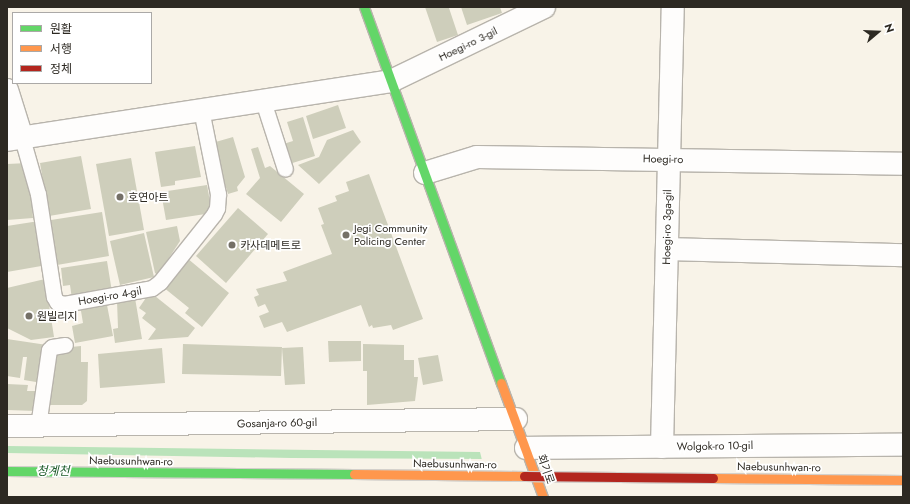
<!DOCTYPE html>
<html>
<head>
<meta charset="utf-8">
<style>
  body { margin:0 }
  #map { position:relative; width:910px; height:504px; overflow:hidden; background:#f8f3e8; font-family:Jost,"Noto Sans KR",sans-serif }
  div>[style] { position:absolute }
  .water>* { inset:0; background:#bae3ba }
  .pier>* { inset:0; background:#f8f3e8 }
  .building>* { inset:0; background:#cecebb }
  .roads { filter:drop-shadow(1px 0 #b8b4ac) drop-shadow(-1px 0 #b8b4ac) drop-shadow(0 1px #b8b4ac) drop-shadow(0 -1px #b8b4ac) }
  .lane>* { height:15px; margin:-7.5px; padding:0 7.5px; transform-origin:7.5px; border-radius:7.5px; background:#fefdfc }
  .street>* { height:22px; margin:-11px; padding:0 11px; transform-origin:11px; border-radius:11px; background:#fefdfc }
  .fast>* { height:9px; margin:-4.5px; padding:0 4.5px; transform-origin:4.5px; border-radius:4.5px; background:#63d668 }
  .slow>* { height:9px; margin:-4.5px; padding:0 4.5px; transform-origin:4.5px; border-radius:4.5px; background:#ff974d }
  .bridges { filter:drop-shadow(1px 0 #d3d0cb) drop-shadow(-1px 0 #d3d0cb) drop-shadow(0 1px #d3d0cb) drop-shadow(0 -1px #d3d0cb) }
  .fast-bridge>* { height:9px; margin:-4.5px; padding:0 4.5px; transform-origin:4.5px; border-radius:4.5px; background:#63d668 }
  .slow-bridge>* { height:9px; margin:-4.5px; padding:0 4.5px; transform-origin:4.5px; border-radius:4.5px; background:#ff974d }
  .jam-bridge>* { height:9px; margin:-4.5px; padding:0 4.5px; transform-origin:4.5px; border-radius:4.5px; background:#b3261e }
  .dots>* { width:11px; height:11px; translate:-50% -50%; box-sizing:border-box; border:2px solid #fff; border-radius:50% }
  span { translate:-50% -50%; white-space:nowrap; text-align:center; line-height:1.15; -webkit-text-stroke:3.5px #fff; paint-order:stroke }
  .street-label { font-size:11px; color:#2d2922 }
  .poi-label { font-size:11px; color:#2d2922 }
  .left { translate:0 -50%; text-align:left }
  .water-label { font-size:12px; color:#1d5b2a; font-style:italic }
  .frame { position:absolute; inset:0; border:8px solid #2d2922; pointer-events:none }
  .legend { position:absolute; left:12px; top:12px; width:140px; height:72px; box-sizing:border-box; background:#fff; border:1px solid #aba9a7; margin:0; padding:5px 7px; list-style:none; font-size:12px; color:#2d2922 }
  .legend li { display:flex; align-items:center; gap:8px; height:20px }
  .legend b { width:20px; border:1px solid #aba9a7 }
  .north { position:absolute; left:858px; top:12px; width:40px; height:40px; -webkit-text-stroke:3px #fff; paint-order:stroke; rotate:71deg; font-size:11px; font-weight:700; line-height:16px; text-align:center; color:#2d2922 }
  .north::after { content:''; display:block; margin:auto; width:14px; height:18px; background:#2d2922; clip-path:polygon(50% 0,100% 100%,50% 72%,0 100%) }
</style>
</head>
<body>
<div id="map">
  <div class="water">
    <i style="clip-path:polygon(7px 446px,480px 452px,491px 497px,7px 497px)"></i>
  </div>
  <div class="pier">
    <i style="clip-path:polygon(7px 453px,291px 458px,484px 459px,493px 497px,7px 497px)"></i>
  </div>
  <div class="building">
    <i style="clip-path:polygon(425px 7px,451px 7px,449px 8px,458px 35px,437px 42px)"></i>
    <i style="clip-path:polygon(461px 7px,500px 7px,502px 13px,467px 25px)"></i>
    <i style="clip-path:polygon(338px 105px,346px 128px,313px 139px,306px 116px)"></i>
    <i style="clip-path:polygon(303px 117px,315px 156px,286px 165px,280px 145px,293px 141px,287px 122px)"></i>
    <i style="clip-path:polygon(353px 130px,361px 142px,319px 184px,298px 165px,319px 157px,327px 140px)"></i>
    <i style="clip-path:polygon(233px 137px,245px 177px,237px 187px,238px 191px,228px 194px,212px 143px)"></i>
    <i style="clip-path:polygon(195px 146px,201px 177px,175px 181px,175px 185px,161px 187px,155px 152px)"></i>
    <i style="clip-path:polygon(258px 147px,265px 168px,270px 166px,304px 194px,281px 222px,246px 194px,260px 178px,251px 149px)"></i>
    <i style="clip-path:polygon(81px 156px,91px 209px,49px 216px,40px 163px)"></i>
    <i style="clip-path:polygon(131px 158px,144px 230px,109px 236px,96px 164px)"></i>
    <i style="clip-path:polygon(28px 163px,33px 218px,7px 220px,7px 164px)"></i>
    <i style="clip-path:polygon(369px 174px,423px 319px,393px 330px,391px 325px,373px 328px,372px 325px,369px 327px,361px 305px,287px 332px,282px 322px,264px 328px,259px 316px,269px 312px,265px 304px,258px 307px,254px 297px,259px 295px,256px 289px,287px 281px,283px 272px,332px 254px,321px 225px,324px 224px,318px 208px,337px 201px,335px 196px,349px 191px,346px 182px)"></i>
    <i style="clip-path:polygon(207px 185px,212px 213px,166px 220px,161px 192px)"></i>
    <i style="clip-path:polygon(238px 208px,268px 234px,226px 283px,196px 256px)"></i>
    <i style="clip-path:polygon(102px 212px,109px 256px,57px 265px,51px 220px)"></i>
    <i style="clip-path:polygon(39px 221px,47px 265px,7px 272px,7px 226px)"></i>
    <i style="clip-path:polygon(177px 226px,180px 241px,158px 275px,155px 273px,146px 232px)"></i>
    <i style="clip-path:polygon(144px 233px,154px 277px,120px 285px,110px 241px)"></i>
    <i style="clip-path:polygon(187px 258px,229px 293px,202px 327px,185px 313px,189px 308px,163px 287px)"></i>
    <i style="clip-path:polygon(107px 261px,112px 292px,72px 299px,70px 285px,63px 286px,61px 268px)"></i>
    <i style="clip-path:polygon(45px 279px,54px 337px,31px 340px,7px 328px,7px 288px)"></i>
    <i style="clip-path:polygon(150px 292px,195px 328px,188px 337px,148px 340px,156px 329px,142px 318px,146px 313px,139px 308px)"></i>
    <i style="clip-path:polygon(135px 298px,142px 339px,115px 343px,113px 329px,118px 328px,117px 301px)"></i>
    <i style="clip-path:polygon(106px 300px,113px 336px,75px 343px,72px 326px,83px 323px,80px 305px)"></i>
    <i style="clip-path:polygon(7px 339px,47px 345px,42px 383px,24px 380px,27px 357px,23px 357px,20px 378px,7px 376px)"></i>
    <i style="clip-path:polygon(328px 341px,361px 341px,361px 361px,329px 362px)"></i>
    <i style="clip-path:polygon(183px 344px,282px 347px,281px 376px,182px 374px)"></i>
    <i style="clip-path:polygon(363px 344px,404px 345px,404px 360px,414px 360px,414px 377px,418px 377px,415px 401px,367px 405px,367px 371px,363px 371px)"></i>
    <i style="clip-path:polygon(81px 346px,81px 362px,88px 362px,87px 401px,82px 405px,45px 405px,51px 349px)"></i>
    <i style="clip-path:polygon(303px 347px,305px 384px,285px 385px,282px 348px)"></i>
    <i style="clip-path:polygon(162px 348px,165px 383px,100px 388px,98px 354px)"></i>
    <i style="clip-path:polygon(438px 355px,443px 381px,423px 385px,418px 358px)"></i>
    <i style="clip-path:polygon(7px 384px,28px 385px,27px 391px,37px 391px,36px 411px,7px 410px)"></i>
  </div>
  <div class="roads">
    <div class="lane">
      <i style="left:263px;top:101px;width:71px;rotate:72.1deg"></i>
      <i style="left:22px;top:138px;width:58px;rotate:74.1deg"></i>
      <i style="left:38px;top:194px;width:104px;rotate:81.2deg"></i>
      <i style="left:54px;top:297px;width:6px;rotate:59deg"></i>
      <i style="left:57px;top:302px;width:7px;rotate:16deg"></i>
      <i style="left:64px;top:304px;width:89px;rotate:-10.3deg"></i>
      <i style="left:152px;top:288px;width:10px;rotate:-37deg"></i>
      <i style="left:160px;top:282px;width:87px;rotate:-51.5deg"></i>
      <i style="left:214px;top:214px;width:7px;rotate:-63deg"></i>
      <i style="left:217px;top:208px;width:14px;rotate:-86deg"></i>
      <i style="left:218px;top:194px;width:86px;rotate:-101.4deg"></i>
      <i style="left:38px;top:426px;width:77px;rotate:-81.8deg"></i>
      <i style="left:49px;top:350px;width:4px;rotate:-45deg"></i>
      <i style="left:52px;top:347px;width:13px;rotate:-9deg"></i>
    </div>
    <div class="street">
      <i style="left:7px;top:90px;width:50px;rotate:72.6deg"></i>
      <i style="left:7px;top:140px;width:389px;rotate:-8.7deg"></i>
      <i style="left:391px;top:81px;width:170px;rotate:-25.8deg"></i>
      <i style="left:425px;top:173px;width:54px;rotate:-17.1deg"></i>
      <i style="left:477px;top:157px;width:426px;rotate:0.9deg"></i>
      <i style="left:667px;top:249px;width:236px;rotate:1.5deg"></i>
      <i style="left:7px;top:426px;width:509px;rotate:-0.79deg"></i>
      <i style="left:662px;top:447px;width:440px;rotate:-88.6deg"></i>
      <i style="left:526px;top:448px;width:377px;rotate:-0.5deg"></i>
    </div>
    <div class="fast">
      <i style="left:364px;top:7px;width:400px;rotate:70deg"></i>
    </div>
    <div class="slow">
      <i style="left:501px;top:383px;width:121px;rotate:69.8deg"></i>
    </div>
  </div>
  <div class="bridges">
    <div class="fast-bridge">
      <i style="left:7px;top:471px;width:347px;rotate:0.5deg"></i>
    </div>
    <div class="slow-bridge">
      <i style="left:354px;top:474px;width:170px;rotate:0.7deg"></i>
      <i style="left:713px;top:478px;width:190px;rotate:0.6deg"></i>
    </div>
    <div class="jam-bridge">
      <i style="left:524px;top:476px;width:189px;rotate:0.6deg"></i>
    </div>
  </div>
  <div class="dots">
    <i style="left:120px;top:197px;background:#747067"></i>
    <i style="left:346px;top:235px;background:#747067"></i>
    <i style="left:232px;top:245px;background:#747067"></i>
    <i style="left:29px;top:316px;background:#747067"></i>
  </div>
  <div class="street-label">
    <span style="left:468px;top:44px;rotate:-26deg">Hoegi-ro 3-gil</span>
    <span style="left:663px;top:159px;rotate:1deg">Hoegi-ro</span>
    <span style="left:667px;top:227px;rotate:-89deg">Hoegi-ro 3ga-gil</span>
    <span style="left:110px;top:296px;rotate:-10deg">Hoegi-ro 4-gil</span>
    <span style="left:277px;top:423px;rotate:-1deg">Gosanja-ro 60-gil</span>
    <span style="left:715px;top:446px;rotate:-1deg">Wolgok-ro 10-gil</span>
    <span style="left:131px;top:461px;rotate:1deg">Naebusunhwan-ro</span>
    <span style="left:455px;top:464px;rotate:1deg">Naebusunhwan-ro</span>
    <span style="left:779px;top:467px;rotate:1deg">Naebusunhwan-ro</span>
    <span style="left:546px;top:469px;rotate:71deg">회기로</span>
  </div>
  <div class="poi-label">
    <span class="left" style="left:128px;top:197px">호연아트</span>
    <span class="left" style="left:354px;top:235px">Jegi Community<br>Policing Center</span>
    <span class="left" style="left:240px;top:245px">카사데메트로</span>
    <span class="left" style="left:37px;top:316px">원빌리지</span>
  </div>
  <div class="water-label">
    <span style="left:53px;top:472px">청계천</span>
  </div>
  <div class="frame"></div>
  <ul class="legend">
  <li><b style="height:5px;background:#63d668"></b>원활</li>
  <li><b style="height:5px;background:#ff974d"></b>서행</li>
  <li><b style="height:5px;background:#b3261e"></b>정체</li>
  </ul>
  <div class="north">N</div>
</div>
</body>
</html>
